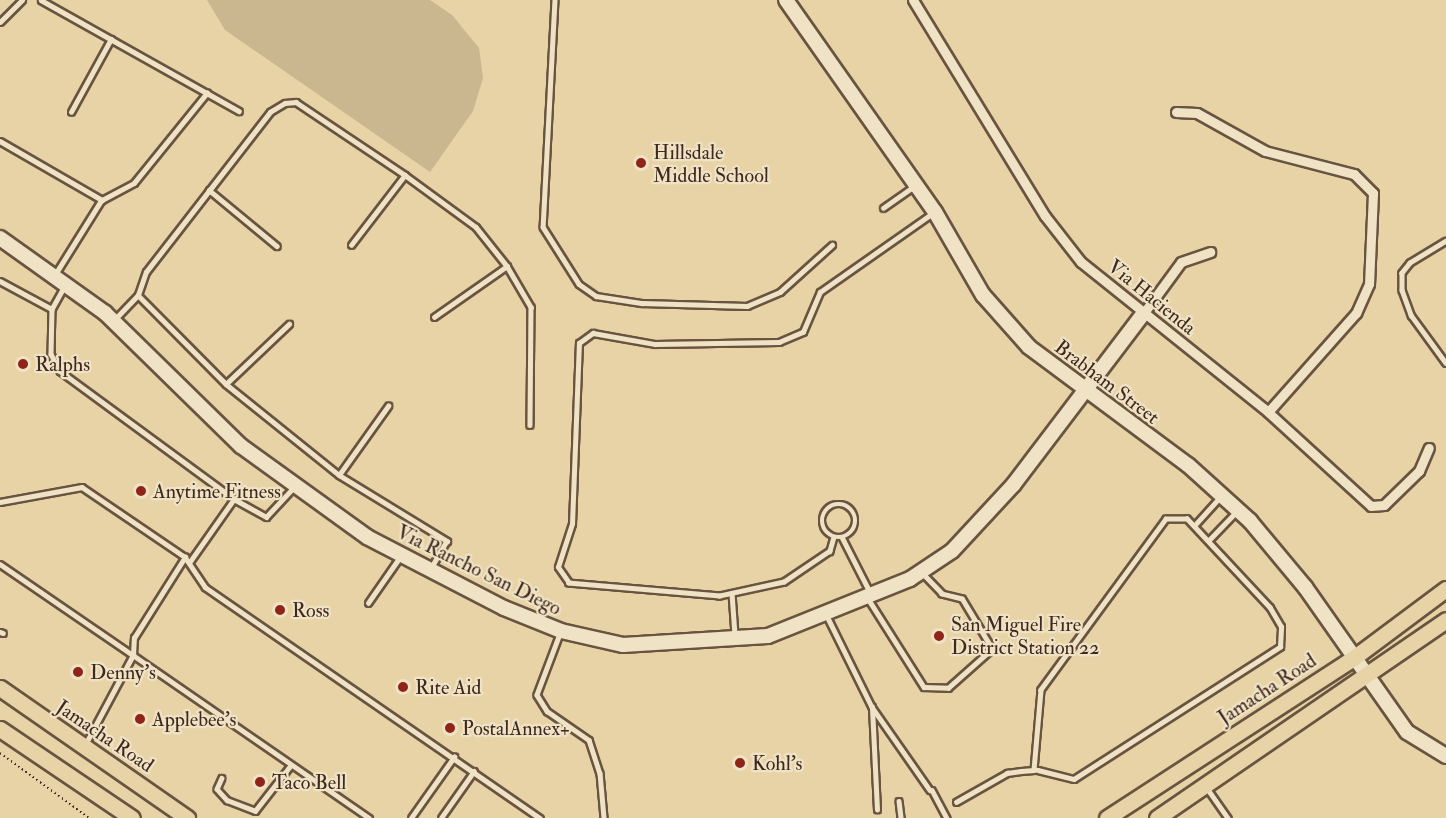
<!DOCTYPE html>
<html>
<head>
<meta charset="utf-8">
<style>
  body { margin:0 }
  #map { position:relative; width:1446px; height:818px; overflow:hidden; background:#e7d3a6; font-family:"IM FELL Double Pica",serif }
  div>[style] { position:absolute }
  .green>* { inset:0; background:#cab68f }
  .path>* { height:2px; margin-top:-1px; transform-origin:0; background:repeating-linear-gradient(90deg,#3f291e 0 1.5px,transparent 0 4.5px) }
  .roads { filter:drop-shadow(2px 0 #695440) drop-shadow(-2px 0 #695440) drop-shadow(0 2px #695440) drop-shadow(0 -2px #695440) }
  .lane>* { height:4.5px; margin:-2.25px; padding:0 2.25px; transform-origin:2.25px; border-radius:2.25px; background:#efe2c5 }
  .lane>.ring { margin:-2.25px; padding:0; box-sizing:content-box; background:none; border:4.5px solid #efe2c5; border-radius:50% }
  .street>* { height:9px; margin:-4.5px; padding:0 4.5px; transform-origin:4.5px; border-radius:4.5px; background:#efe2c5 }
  .secondary>* { height:14px; margin:-7px; padding:0 7px; transform-origin:7px; border-radius:7px; background:#efe2c5 }
  .primary>* { height:15px; margin:-7.5px; padding:0 7.5px; transform-origin:7.5px; border-radius:7.5px; background:#e7d3a6 }
  .dots>* { width:16px; height:16px; translate:-50% -50%; box-sizing:border-box; border:3px solid #efe2c5; border-radius:50% }
  span { translate:-50% -50%; white-space:nowrap; text-align:center; line-height:1.15; -webkit-text-stroke:4.5px #efe2c5; paint-order:stroke }
  .poi-label { font-size:20px; color:#3f291e }
  .left { translate:0 -50%; text-align:left }
  .street-label { font-size:20px; color:#3f291e }
</style>
</head>
<body>
<div id="map">
  <div class="green">
    <i style="clip-path:polygon(207px 0,430px 0,452px 15px,479px 48px,483px 78px,473px 111px,430px 172px,225px 30px)"></i>
  </div>
  <div class="path">
    <i style="left:0;top:753px;width:110px;rotate:36.1deg"></i>
  </div>
  <div class="roads">
    <div class="lane">
      <i style="left:41px;top:0;width:227px;rotate:29.3deg"></i>
      <i style="left:555px;top:0;width:227px;rotate:93deg"></i>
      <i style="left:543px;top:227px;width:67px;rotate:57.7deg"></i>
      <i style="left:579px;top:284px;width:21px;rotate:35deg"></i>
      <i style="left:596px;top:296px;width:47px;rotate:8.7deg"></i>
      <i style="left:642px;top:303px;width:105px;rotate:1.6deg"></i>
      <i style="left:747px;top:306px;width:36px;rotate:-23deg"></i>
      <i style="left:780px;top:292px;width:70px;rotate:-42.1deg"></i>
      <i style="left:0;top:22px;width:31px;rotate:-45deg"></i>
      <i style="left:71px;top:112px;width:83px;rotate:-61.3deg"></i>
      <i style="left:0;top:141px;width:118px;rotate:30deg"></i>
      <i style="left:102px;top:200px;width:87px;rotate:121.9deg"></i>
      <i style="left:209px;top:190px;width:88px;rotate:39.5deg"></i>
      <i style="left:102px;top:200px;width:36px;rotate:-28deg"></i>
      <i style="left:134px;top:183px;width:116px;rotate:-51deg"></i>
      <i style="left:883px;top:208px;width:39px;rotate:-35deg"></i>
      <i style="left:1446px;top:241px;width:42px;rotate:148.6deg"></i>
      <i style="left:1410px;top:263px;width:13px;rotate:129deg"></i>
      <i style="left:1402px;top:273px;width:17px;rotate:90deg"></i>
      <i style="left:1402px;top:290px;width:27px;rotate:70deg"></i>
      <i style="left:1411px;top:315px;width:59px;rotate:53.9deg"></i>
      <i style="left:351px;top:245px;width:88px;rotate:-52.4deg"></i>
      <i style="left:405px;top:175px;width:88px;rotate:36.2deg"></i>
      <i style="left:476px;top:227px;width:50px;rotate:51.5deg"></i>
      <i style="left:0;top:281px;width:59px;rotate:28.3deg"></i>
      <i style="left:65px;top:286px;width:26px;rotate:119deg"></i>
      <i style="left:52px;top:309px;width:45px;rotate:91.3deg"></i>
      <i style="left:51px;top:354px;width:19px;rotate:62deg"></i>
      <i style="left:60px;top:371px;width:216px;rotate:36.3deg"></i>
      <i style="left:138px;top:295px;width:24px;rotate:-71deg"></i>
      <i style="left:146px;top:272px;width:202px;rotate:-52.2deg"></i>
      <i style="left:270px;top:112px;width:17px;rotate:-31deg"></i>
      <i style="left:285px;top:103px;width:11px;rotate:-5deg"></i>
      <i style="left:296px;top:102px;width:131px;rotate:33.8deg"></i>
      <i style="left:434px;top:317px;width:89px;rotate:-34.9deg"></i>
      <i style="left:507px;top:266px;width:48px;rotate:59.7deg"></i>
      <i style="left:531px;top:307px;width:118px;rotate:90.5deg"></i>
      <i style="left:115px;top:319px;width:33px;rotate:-46deg"></i>
      <i style="left:138px;top:295px;width:125px;rotate:45.3deg"></i>
      <i style="left:226px;top:384px;width:87px;rotate:-43.6deg"></i>
      <i style="left:226px;top:384px;width:145px;rotate:38.8deg"></i>
      <i style="left:339px;top:475px;width:85px;rotate:-54.6deg"></i>
      <i style="left:339px;top:475px;width:127px;rotate:31.4deg"></i>
      <i style="left:447px;top:541px;width:30px;rotate:120deg"></i>
      <i style="left:0;top:502px;width:83px;rotate:-10.4deg"></i>
      <i style="left:82px;top:487px;width:125px;rotate:34.2deg"></i>
      <i style="left:185px;top:557px;width:36px;rotate:56deg"></i>
      <i style="left:205px;top:587px;width:407px;rotate:34.6deg"></i>
      <i class="ring" style="left:822px;top:504px;width:29.5px;height:29.5px"></i>
      <i style="left:1194px;top:526px;width:39px;rotate:-48deg"></i>
      <i style="left:834px;top:537px;width:15px;rotate:106deg"></i>
      <i style="left:830px;top:551px;width:55px;rotate:146deg"></i>
      <i style="left:784px;top:582px;width:66px;rotate:167.7deg"></i>
      <i style="left:720px;top:596px;width:152px;rotate:-175.1deg"></i>
      <i style="left:569px;top:583px;width:19px;rotate:-125deg"></i>
      <i style="left:558px;top:567px;width:45px;rotate:-72deg"></i>
      <i style="left:572px;top:524px;width:181px;rotate:-87.8deg"></i>
      <i style="left:579px;top:343px;width:17px;rotate:-36deg"></i>
      <i style="left:593px;top:333px;width:63px;rotate:10.1deg"></i>
      <i style="left:655px;top:344px;width:124px;rotate:-0.9deg"></i>
      <i style="left:779px;top:342px;width:26px;rotate:-23deg"></i>
      <i style="left:803px;top:332px;width:43px;rotate:-67deg"></i>
      <i style="left:820px;top:292px;width:138px;rotate:-35deg"></i>
      <i style="left:842px;top:537px;width:64px;rotate:63deg"></i>
      <i style="left:1209px;top:540px;width:39px;rotate:-46deg"></i>
      <i style="left:189px;top:563px;width:78px;rotate:-54.9deg"></i>
      <i style="left:234px;top:499px;width:37px;rotate:29deg"></i>
      <i style="left:266px;top:517px;width:42px;rotate:-46.9deg"></i>
      <i style="left:0;top:564px;width:161px;rotate:34.4deg"></i>
      <i style="left:732px;top:593px;width:42px;rotate:85.9deg"></i>
      <i style="left:869px;top:600px;width:103px;rotate:57.7deg"></i>
      <i style="left:924px;top:687px;width:24px;rotate:2deg"></i>
      <i style="left:948px;top:688px;width:59px;rotate:-41.6deg"></i>
      <i style="left:992px;top:649px;width:58px;rotate:-121deg"></i>
      <i style="left:962px;top:599px;width:21px;rotate:-166deg"></i>
      <i style="left:942px;top:594px;width:28px;rotate:-134deg"></i>
      <i style="left:368px;top:603px;width:56px;rotate:-55.2deg"></i>
      <i style="left:827px;top:616px;width:102px;rotate:63.7deg"></i>
      <i style="left:0;top:632px;width:3px;rotate:18deg"></i>
      <i style="left:560px;top:634px;width:65px;rotate:110.7deg"></i>
      <i style="left:537px;top:695px;width:19px;rotate:58deg"></i>
      <i style="left:547px;top:711px;width:51px;rotate:34.6deg"></i>
      <i style="left:589px;top:740px;width:35px;rotate:72deg"></i>
      <i style="left:600px;top:773px;width:45px;rotate:84.9deg"></i>
      <i style="left:133px;top:655px;width:17px;rotate:-87deg"></i>
      <i style="left:134px;top:638px;width:96px;rotate:-57.8deg"></i>
      <i style="left:86px;top:743px;width:100px;rotate:-61.9deg"></i>
      <i style="left:133px;top:655px;width:287px;rotate:34.6deg"></i>
      <i style="left:222px;top:778px;width:12px;rotate:114deg"></i>
      <i style="left:217px;top:789px;width:15px;rotate:48deg"></i>
      <i style="left:227px;top:800px;width:30px;rotate:21deg"></i>
      <i style="left:255px;top:811px;width:58px;rotate:-52deg"></i>
      <i style="left:1207px;top:788px;width:37px;rotate:55deg"></i>
      <i style="left:932px;top:790px;width:32px;rotate:62deg"></i>
      <i style="left:899px;top:801px;width:17px;rotate:83deg"></i>
      <i style="left:956px;top:802px;width:59px;rotate:-29.6deg"></i>
      <i style="left:1007px;top:773px;width:14px;rotate:-8deg"></i>
      <i style="left:1021px;top:771px;width:13px;rotate:-4deg"></i>
      <i style="left:1034px;top:770px;width:4px"></i>
      <i style="left:1038px;top:770px;width:37px;rotate:14deg"></i>
      <i style="left:1074px;top:779px;width:245px;rotate:-32.7deg"></i>
      <i style="left:1280px;top:647px;width:20px;rotate:-87deg"></i>
      <i style="left:1281px;top:627px;width:22px;rotate:-120deg"></i>
      <i style="left:1270px;top:608px;width:122px;rotate:-133deg"></i>
      <i style="left:1187px;top:519px;width:21px;rotate:180deg"></i>
      <i style="left:1166px;top:519px;width:212px;rotate:126.2deg"></i>
      <i style="left:1041px;top:690px;width:80px;rotate:95deg"></i>
      <i style="left:877px;top:810px;width:103px;rotate:-92.8deg"></i>
      <i style="left:872px;top:707px;width:101px;rotate:55.1deg"></i>
      <i style="left:411px;top:818px;width:75px;rotate:-54.8deg"></i>
      <i style="left:441px;top:818px;width:57px;rotate:-54.9deg"></i>
    </div>
    <div class="street">
      <i style="left:913px;top:0;width:253px;rotate:58.6deg"></i>
      <i style="left:1045px;top:216px;width:58px;rotate:52deg"></i>
      <i style="left:1081px;top:262px;width:240px;rotate:38.7deg"></i>
      <i style="left:1268px;top:412px;width:139px;rotate:42.4deg"></i>
      <i style="left:1371px;top:506px;width:13px;rotate:-4deg"></i>
      <i style="left:1384px;top:505px;width:49px;rotate:-44.2deg"></i>
      <i style="left:1419px;top:471px;width:25px;rotate:-67deg"></i>
      <i style="left:1176px;top:112px;width:21px;rotate:3deg"></i>
      <i style="left:1197px;top:113px;width:78px;rotate:29.2deg"></i>
      <i style="left:1265px;top:151px;width:92px;rotate:14.5deg"></i>
      <i style="left:1354px;top:174px;width:27px;rotate:45deg"></i>
      <i style="left:1373px;top:193px;width:91px;rotate:92.5deg"></i>
      <i style="left:1369px;top:284px;width:32px;rotate:114deg"></i>
      <i style="left:1356px;top:313px;width:132px;rotate:131.6deg"></i>
      <i style="left:1143px;top:314px;width:64px;rotate:-53.8deg"></i>
      <i style="left:1181px;top:262px;width:31px;rotate:-19deg"></i>
    </div>
    <div class="secondary">
      <i style="left:786px;top:0;width:259px;rotate:54.9deg"></i>
      <i style="left:935px;top:212px;width:96px;rotate:60deg"></i>
      <i style="left:983px;top:295px;width:69px;rotate:48.5deg"></i>
      <i style="left:1029px;top:347px;width:198px;rotate:36.6deg"></i>
      <i style="left:1188px;top:465px;width:84px;rotate:42.1deg"></i>
      <i style="left:1250px;top:521px;width:86px;rotate:50.2deg"></i>
      <i style="left:1305px;top:587px;width:177px;rotate:54.9deg"></i>
      <i style="left:1407px;top:732px;width:46px;rotate:31.6deg"></i>
      <i style="left:0;top:238px;width:129px;rotate:35.5deg"></i>
      <i style="left:105px;top:313px;width:190px;rotate:44.4deg"></i>
      <i style="left:241px;top:446px;width:155px;rotate:35.8deg"></i>
      <i style="left:367px;top:537px;width:154px;rotate:27.4deg"></i>
      <i style="left:504px;top:608px;width:61px;rotate:22deg"></i>
      <i style="left:561px;top:631px;width:64px;rotate:12.7deg"></i>
      <i style="left:623px;top:645px;width:145px;rotate:-3.6deg"></i>
      <i style="left:768px;top:636px;width:153px;rotate:-21.9deg"></i>
      <i style="left:910px;top:579px;width:50px;rotate:-33.7deg"></i>
      <i style="left:952px;top:551px;width:91px;rotate:-47.2deg"></i>
      <i style="left:1014px;top:484px;width:213px;rotate:-52.8deg"></i>
    </div>
    <div class="primary">
      <i style="left:0;top:688px;width:228px;rotate:34.8deg"></i>
      <i style="left:0;top:729px;width:159px;rotate:34deg"></i>
      <i style="left:1107px;top:818px;width:292px;rotate:-33deg"></i>
      <i style="left:1352px;top:659px;width:117px;rotate:-36.7deg"></i>
      <i style="left:1157px;top:818px;width:350px;rotate:-34.4deg"></i>
    </div>
  </div>
  <div class="dots">
    <i style="left:641px;top:163px;background:#8f2418"></i>
    <i style="left:23px;top:364px;background:#8f2418"></i>
    <i style="left:141px;top:491px;background:#8f2418"></i>
    <i style="left:280px;top:610px;background:#8f2418"></i>
    <i style="left:939px;top:636px;background:#8f2418"></i>
    <i style="left:78px;top:672px;background:#8f2418"></i>
    <i style="left:403px;top:687px;background:#8f2418"></i>
    <i style="left:140px;top:719px;background:#8f2418"></i>
    <i style="left:450px;top:728px;background:#8f2418"></i>
    <i style="left:740px;top:763px;background:#8f2418"></i>
    <i style="left:260px;top:782px;background:#8f2418"></i>
  </div>
  <div class="poi-label">
    <span class="left" style="left:653px;top:164px">Hillsdale<br>Middle School</span>
    <span class="left" style="left:35px;top:364px">Ralphs</span>
    <span class="left" style="left:153px;top:491px">Anytime Fitness</span>
    <span class="left" style="left:292px;top:610px">Ross</span>
    <span class="left" style="left:951px;top:636px">San Miguel Fire<br>District Station 22</span>
    <span class="left" style="left:90px;top:672px">Denny's</span>
    <span class="left" style="left:415px;top:687px">Rite Aid</span>
    <span class="left" style="left:152px;top:719px">Applebee's</span>
    <span class="left" style="left:462px;top:728px">PostalAnnex+</span>
    <span class="left" style="left:752px;top:763px">Kohl's</span>
    <span class="left" style="left:272px;top:782px">Taco Bell</span>
  </div>
  <div class="street-label">
    <span style="left:1152px;top:297px;rotate:39deg">Via Hacienda</span>
    <span style="left:1107px;top:382px;rotate:37deg">Brabham Street</span>
    <span style="left:479px;top:570px;rotate:26deg">Via Rancho San Diego</span>
    <span style="left:1267px;top:689px;rotate:-33deg">Jamacha Road</span>
    <span style="left:105px;top:736px;rotate:34deg">Jamacha Road</span>
  </div>
</div>
</body>
</html>
